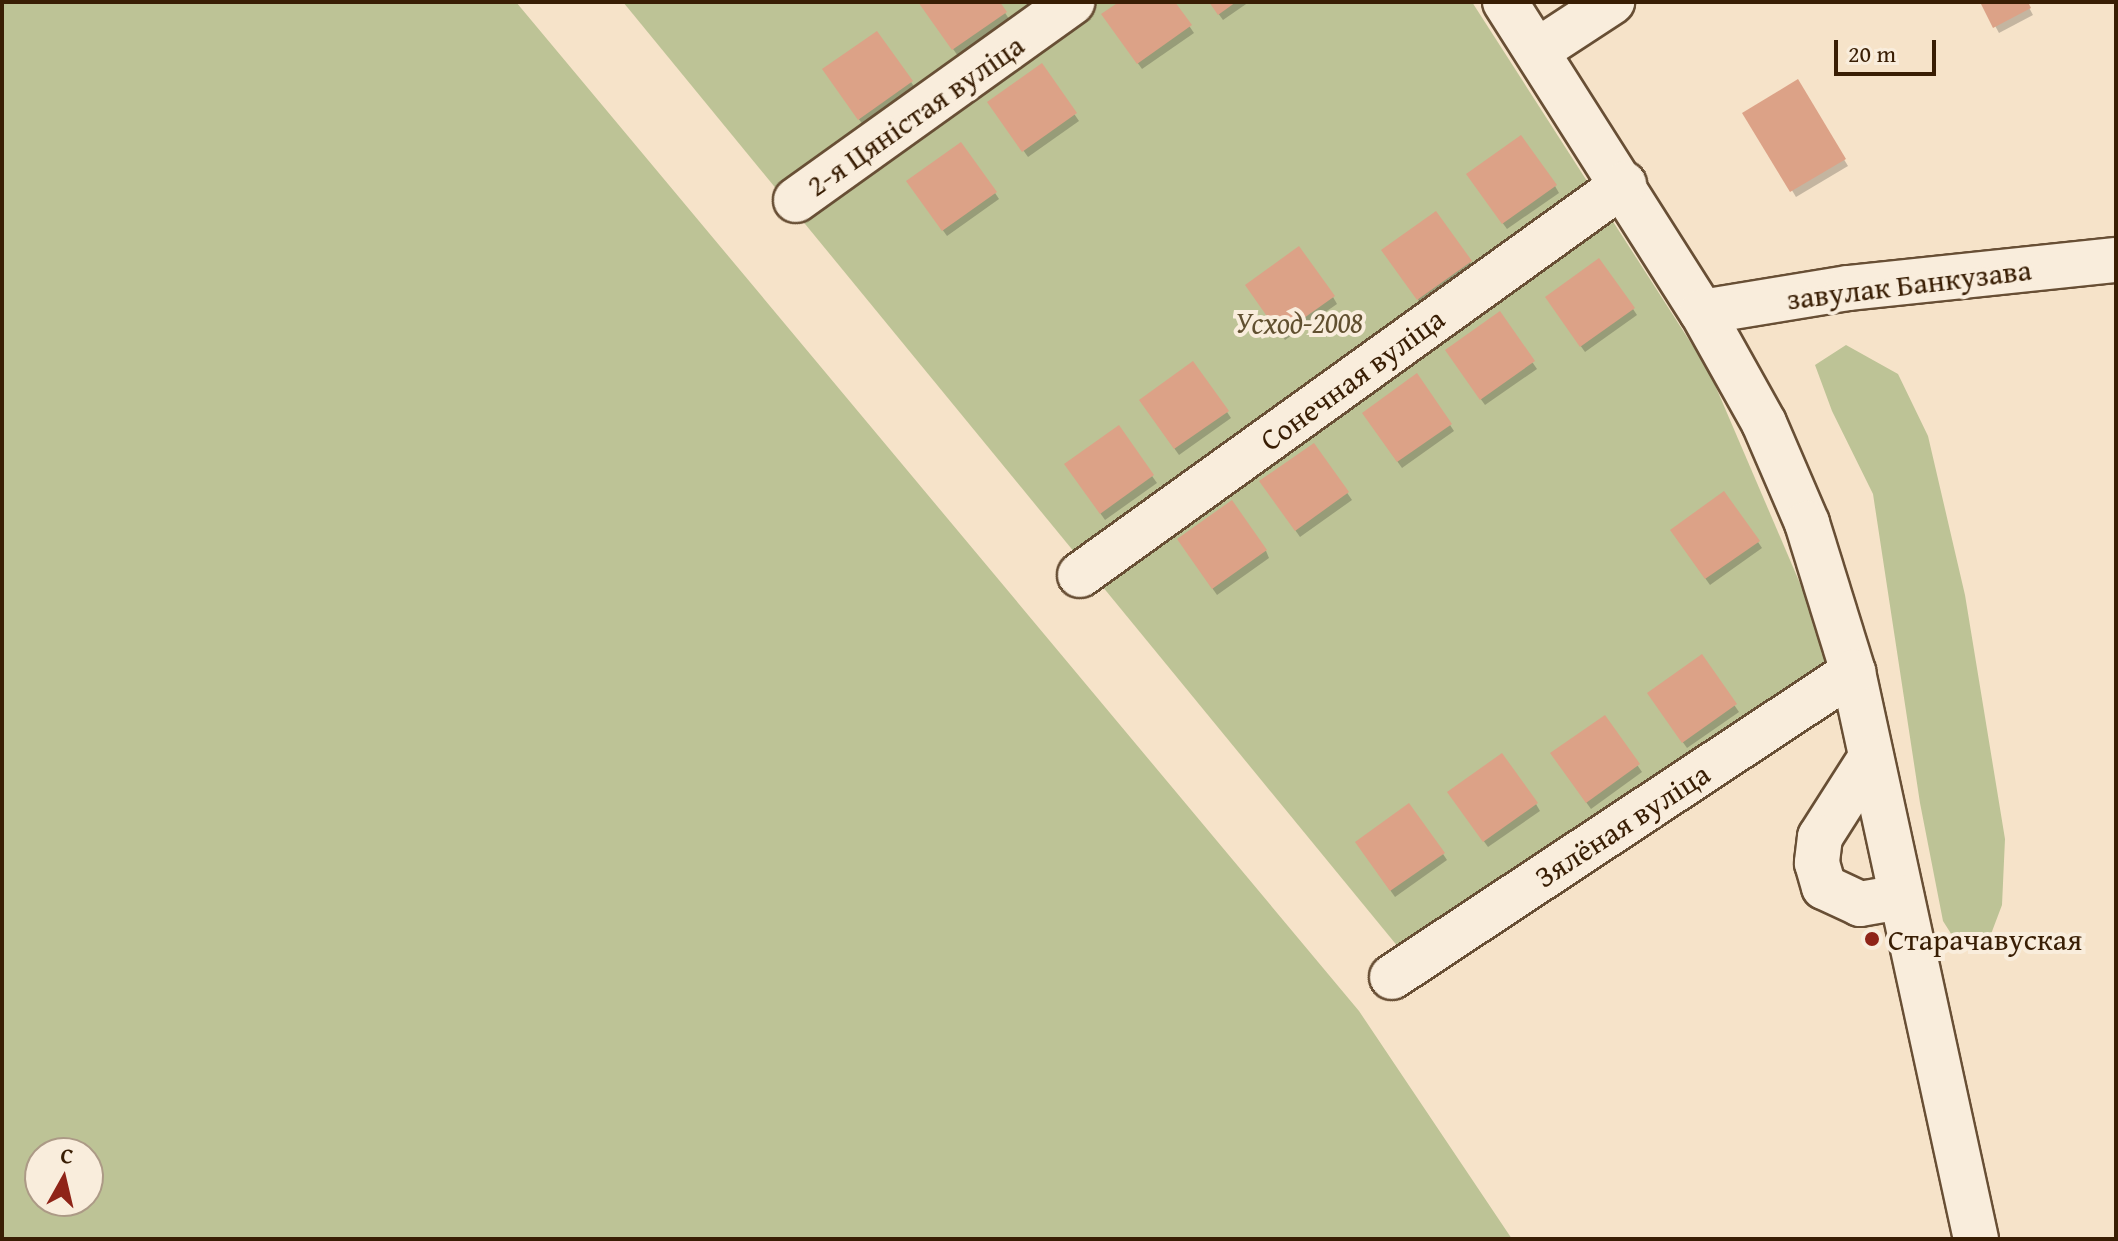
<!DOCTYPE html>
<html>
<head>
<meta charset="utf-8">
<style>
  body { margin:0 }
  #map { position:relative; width:2118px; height:1241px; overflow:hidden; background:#f6e3c9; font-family:"Gentium Book Plus",serif }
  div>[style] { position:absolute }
  .green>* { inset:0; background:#bdc396 }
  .shadow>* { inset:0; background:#0003 }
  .building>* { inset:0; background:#dca287 }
  .roads { filter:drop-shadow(2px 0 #684f35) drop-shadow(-2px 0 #684f35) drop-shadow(0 2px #684f35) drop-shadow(0 -2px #684f35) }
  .minor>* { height:44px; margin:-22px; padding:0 22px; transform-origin:22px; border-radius:22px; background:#f9eddc }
  .dots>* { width:22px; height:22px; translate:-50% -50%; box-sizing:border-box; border:4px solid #f9eddc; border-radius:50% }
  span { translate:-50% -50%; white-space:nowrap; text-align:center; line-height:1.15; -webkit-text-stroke:8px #f9eddc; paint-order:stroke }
  .street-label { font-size:30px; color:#391e04 }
  .park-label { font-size:30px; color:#615030; font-style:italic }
  .poi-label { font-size:30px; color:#391e04 }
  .left { translate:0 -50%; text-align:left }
  .frame { position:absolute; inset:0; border:4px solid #391e04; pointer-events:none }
  .north { position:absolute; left:24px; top:1137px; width:80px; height:80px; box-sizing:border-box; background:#f9eddc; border:2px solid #ac9a86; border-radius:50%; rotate:8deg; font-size:22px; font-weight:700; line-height:32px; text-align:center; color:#391e04 }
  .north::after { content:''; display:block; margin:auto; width:28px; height:36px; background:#8f2418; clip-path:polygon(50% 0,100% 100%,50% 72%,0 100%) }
  .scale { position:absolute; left:1834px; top:40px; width:102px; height:36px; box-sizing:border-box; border:4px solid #391e04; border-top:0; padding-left:10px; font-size:24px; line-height:28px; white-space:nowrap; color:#391e04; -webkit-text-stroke:6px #f9eddc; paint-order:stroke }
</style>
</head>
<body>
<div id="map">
  <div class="green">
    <i style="clip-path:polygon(evenodd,2px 2px,516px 2px,1359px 1011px,1512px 1239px,2px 1239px,2px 2px,40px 1153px,88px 1153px,88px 1201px,40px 1201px,40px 1153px)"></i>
    <i style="clip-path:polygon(623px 2px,1472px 2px,1709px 371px,1835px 665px,1399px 948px)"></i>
    <i style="clip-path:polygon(1846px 345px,1898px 374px,1928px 436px,1965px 595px,2005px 839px,2002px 905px,1988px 942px,1955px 940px,1943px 921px,1920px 803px,1873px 494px,1832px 411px,1815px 365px)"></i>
  </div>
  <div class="shadow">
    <i style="clip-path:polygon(920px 2px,998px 2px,1009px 19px,958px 56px)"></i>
    <i style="clip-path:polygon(1122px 2px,1173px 2px,1194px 33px,1142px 69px,1108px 21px)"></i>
    <i style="clip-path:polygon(1210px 2px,1249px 2px,1223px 20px)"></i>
    <i style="clip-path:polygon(1982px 2px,2026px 2px,2033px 15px,1999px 33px)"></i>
    <i style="clip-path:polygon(1041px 66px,1079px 121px,1028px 157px,994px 109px)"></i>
    <i style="clip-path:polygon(829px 76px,911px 82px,915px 88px,863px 125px)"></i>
    <i style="clip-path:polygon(1797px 82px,1848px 166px,1796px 197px,1745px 113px)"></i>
    <i style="clip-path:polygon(1472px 181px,1555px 186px,1559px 193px,1507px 229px)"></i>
    <i style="clip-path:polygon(913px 188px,995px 193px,999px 199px,947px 236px)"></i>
    <i style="clip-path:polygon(1388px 257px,1470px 262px,1474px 268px,1422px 305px)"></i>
    <i style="clip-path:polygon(1251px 292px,1333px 297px,1337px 304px,1285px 340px)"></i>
    <i style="clip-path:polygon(1551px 304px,1633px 309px,1637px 315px,1585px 352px)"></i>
    <i style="clip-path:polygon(1499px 314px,1537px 369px,1485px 405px,1451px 357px)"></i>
    <i style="clip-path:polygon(1145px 407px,1227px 412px,1231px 418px,1179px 455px)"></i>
    <i style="clip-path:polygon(1368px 420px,1450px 425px,1454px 431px,1402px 468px)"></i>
    <i style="clip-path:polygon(1118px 428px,1157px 483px,1105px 520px,1071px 471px)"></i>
    <i style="clip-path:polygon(1314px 445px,1352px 500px,1300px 537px,1266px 488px)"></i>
    <i style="clip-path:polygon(1676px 537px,1758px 542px,1762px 548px,1710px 585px)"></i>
    <i style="clip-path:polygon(1183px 546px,1266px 551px,1269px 558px,1217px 595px)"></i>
    <i style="clip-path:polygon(1701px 657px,1739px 712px,1687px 748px,1653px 700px)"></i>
    <i style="clip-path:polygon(1605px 718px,1642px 772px,1591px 809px,1557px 761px)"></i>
    <i style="clip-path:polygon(1454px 799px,1536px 804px,1540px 811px,1488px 847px)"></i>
    <i style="clip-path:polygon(1361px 849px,1443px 854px,1447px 860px,1395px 897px)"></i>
  </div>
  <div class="building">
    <i style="clip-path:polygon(918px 2px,1000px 2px,1007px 12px,952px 50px)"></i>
    <i style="clip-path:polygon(1119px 2px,1175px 2px,1192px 25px,1137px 64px,1101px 14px)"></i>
    <i style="clip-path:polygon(1209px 2px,1236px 2px,1218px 15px)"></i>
    <i style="clip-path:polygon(1980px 2px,2028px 2px,2031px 8px,1993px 28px)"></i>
    <i style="clip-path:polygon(877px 31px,913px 81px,858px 120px,822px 69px)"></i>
    <i style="clip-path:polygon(1042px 63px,1077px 113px,1022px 152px,987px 102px)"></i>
    <i style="clip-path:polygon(1798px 79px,1846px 159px,1790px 192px,1742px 113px)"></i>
    <i style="clip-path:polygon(1521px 135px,1557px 185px,1502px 224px,1466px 174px)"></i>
    <i style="clip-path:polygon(961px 142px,997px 192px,942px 231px,906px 181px)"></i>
    <i style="clip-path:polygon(1436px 211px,1472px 261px,1417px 300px,1381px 250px)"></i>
    <i style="clip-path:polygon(1299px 246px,1335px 296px,1280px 335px,1245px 285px)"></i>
    <i style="clip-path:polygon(1599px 258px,1635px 308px,1580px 347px,1545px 297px)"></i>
    <i style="clip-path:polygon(1500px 311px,1535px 361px,1480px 400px,1445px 350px)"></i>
    <i style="clip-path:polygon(1193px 361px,1229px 411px,1174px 449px,1139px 400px)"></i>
    <i style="clip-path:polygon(1417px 373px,1452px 424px,1397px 462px,1362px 413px)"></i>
    <i style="clip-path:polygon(1119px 425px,1154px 475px,1100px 514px,1064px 464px)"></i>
    <i style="clip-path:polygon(1314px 443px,1349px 492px,1295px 531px,1259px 481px)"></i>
    <i style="clip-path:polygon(1724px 491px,1760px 541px,1705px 579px,1670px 530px)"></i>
    <i style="clip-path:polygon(1232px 500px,1267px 550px,1212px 589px,1177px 539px)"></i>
    <i style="clip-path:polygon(1702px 654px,1737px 704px,1682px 743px,1647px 693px)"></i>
    <i style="clip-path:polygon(1605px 715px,1640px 764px,1586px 803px,1550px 753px)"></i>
    <i style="clip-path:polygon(1502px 753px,1538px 803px,1483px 842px,1447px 792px)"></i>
    <i style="clip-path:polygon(1409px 803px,1445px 853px,1390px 891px,1355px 842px)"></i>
  </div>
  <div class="roads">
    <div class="minor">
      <i style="left:1505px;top:2px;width:367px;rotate:57.6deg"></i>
      <i style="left:1702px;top:312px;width:127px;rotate:60.8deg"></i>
      <i style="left:1764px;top:423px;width:109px;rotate:66.7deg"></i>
      <i style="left:1807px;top:523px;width:156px;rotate:72.8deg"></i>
      <i style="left:1853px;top:672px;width:580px;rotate:77.76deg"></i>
      <i style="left:1537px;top:51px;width:90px;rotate:-33.2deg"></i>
      <i style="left:796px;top:200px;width:340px;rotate:-35.6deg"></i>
      <i style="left:1702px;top:312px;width:148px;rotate:-9.3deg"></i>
      <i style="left:1848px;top:288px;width:269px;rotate:-6deg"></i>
      <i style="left:1080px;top:575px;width:670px;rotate:-35.71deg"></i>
      <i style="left:1871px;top:757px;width:95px;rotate:122.5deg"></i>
      <i style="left:1820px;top:837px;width:26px;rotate:97deg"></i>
      <i style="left:1817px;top:863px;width:25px;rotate:74deg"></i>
      <i style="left:1824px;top:887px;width:40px;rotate:25deg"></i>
      <i style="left:1860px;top:904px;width:42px;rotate:-9.7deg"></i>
      <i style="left:1392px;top:977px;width:553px;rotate:-33.49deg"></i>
    </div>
  </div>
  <div class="dots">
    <i style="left:1872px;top:939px;background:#8f2418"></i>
  </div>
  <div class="street-label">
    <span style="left:915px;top:115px;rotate:-35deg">2-я Цяністая вуліца</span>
    <span style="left:1909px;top:284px;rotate:-7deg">завулак Банкузава</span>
    <span style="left:1352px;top:379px;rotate:-36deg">Сонечная вуліца</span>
    <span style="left:1622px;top:825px;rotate:-33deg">Зялёная вуліца</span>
  </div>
  <div class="park-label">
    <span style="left:1299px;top:322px">Усход-2008</span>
  </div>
  <div class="poi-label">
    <span class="left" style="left:1888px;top:939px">Старачавуская</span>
  </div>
  <div class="frame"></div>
  <div class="north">С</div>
  <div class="scale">20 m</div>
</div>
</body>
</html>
